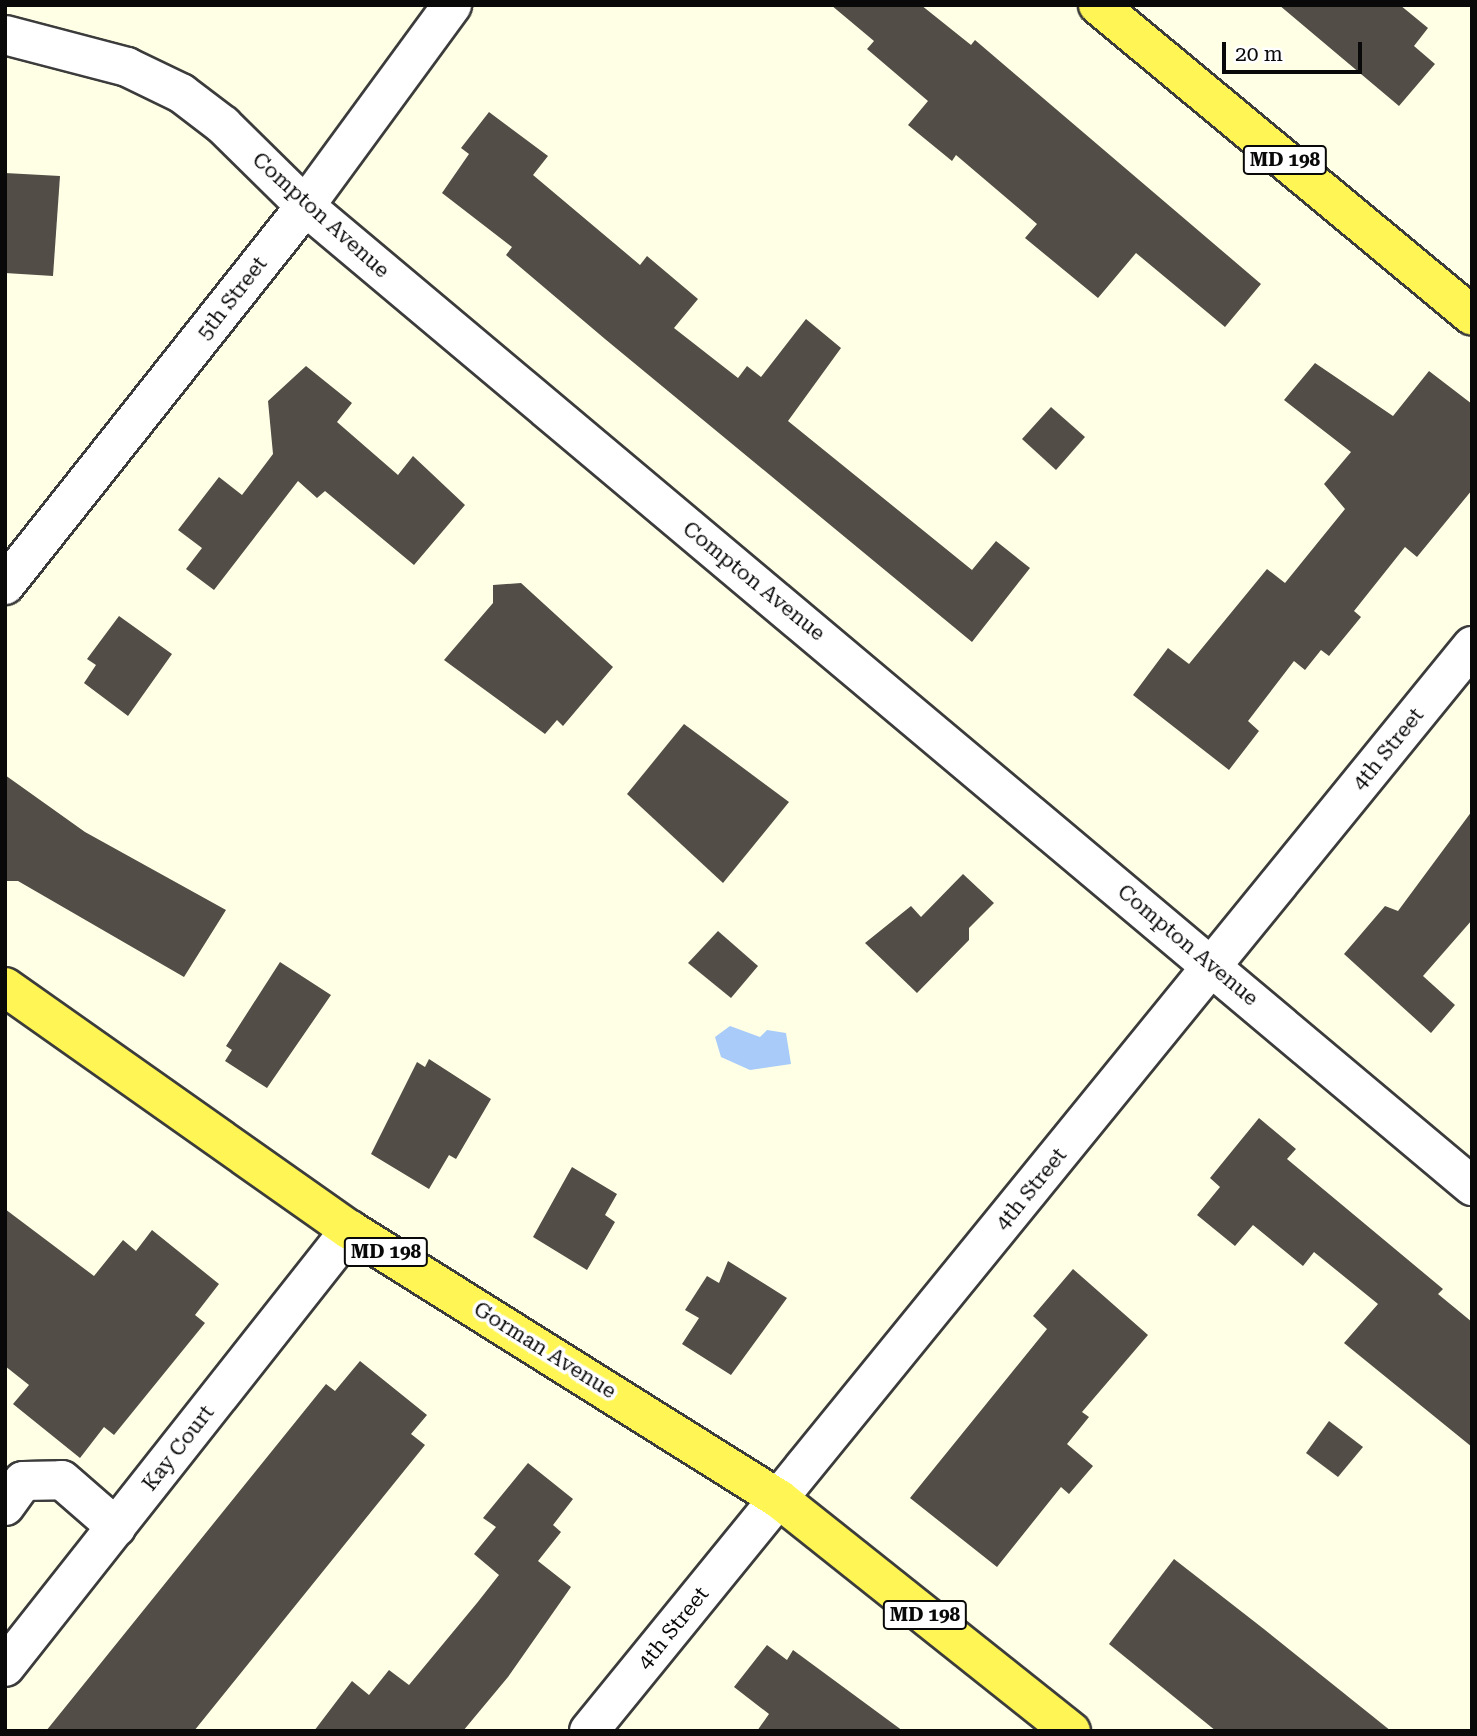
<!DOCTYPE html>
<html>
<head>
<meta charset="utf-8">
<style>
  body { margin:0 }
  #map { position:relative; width:1477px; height:1736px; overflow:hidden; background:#ffffe6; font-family:"Roboto Serif",serif }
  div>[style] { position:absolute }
  .water>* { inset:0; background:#a8cbf9 }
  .building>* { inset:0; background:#524d46 }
  .roads { filter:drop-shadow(2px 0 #3c3c3c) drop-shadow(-2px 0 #3c3c3c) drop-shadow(0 2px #3c3c3c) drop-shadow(0 -2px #3c3c3c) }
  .minor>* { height:38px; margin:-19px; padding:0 19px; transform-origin:19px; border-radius:19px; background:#fff }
  .major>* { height:38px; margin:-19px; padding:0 19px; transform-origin:19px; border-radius:19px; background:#fff656 }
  span { translate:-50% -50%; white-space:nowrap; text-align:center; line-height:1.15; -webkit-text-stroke:7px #fff; paint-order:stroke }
  .shield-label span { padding:2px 5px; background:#fff; border:2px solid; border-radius:5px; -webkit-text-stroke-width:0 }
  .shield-label { font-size:19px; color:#090909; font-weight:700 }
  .street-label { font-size:21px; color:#090909 }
  .frame { position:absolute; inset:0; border:7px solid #090909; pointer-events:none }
  .scale { position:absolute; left:1222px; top:42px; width:140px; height:32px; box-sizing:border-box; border:4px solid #090909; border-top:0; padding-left:9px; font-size:21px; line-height:24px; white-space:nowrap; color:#090909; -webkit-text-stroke:5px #fff; paint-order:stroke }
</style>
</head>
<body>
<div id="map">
  <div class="water">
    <i style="clip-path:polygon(730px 1026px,760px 1037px,767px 1030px,786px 1033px,791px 1064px,750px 1070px,721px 1057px,715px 1037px)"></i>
  </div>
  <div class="building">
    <i style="clip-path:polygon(831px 5px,921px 5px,971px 45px,975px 40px,1261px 284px,1225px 327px,1136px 253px,1098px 298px,1025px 238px,1037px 224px,956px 155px,952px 161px,908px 125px,928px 101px,867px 49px,874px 41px)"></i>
    <i style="clip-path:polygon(1279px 5px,1400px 5px,1428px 28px,1414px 46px,1435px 64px,1399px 106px)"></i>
    <i style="clip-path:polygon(489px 112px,548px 156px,533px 175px,640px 265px,647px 256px,698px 299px,674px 328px,738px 378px,747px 366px,761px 377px,806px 319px,841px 348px,788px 421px,972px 570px,996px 541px,1030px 568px,972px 642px,605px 339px,506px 255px,512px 247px,442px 193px,469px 154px,461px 148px)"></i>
    <i style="clip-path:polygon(5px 173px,60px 176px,53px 276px,5px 273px)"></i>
    <i style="clip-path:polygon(1315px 363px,1393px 416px,1429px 371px,1472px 404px,1472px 490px,1417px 557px,1405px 547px,1354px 611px,1361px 617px,1329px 656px,1321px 650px,1305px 670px,1294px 661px,1248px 721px,1259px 731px,1229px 770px,1133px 695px,1168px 648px,1189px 664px,1267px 569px,1285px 583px,1345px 509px,1324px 484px,1351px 452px,1284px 400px)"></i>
    <i style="clip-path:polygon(306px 366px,352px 403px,337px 422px,398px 475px,413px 456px,465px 505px,414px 565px,325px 491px,317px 498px,298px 481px,214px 590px,186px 569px,202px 548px,178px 530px,219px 477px,242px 495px,273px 454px,268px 401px)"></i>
    <i style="clip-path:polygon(1051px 407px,1085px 437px,1056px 470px,1022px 439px)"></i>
    <i style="clip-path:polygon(521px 583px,613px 667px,563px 726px,557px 720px,545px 734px,444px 660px,493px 603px,493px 585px)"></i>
    <i style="clip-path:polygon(119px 616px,172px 654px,128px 716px,84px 683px,96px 665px,87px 659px)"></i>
    <i style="clip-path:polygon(684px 724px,789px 802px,723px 883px,627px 794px)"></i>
    <i style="clip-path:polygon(5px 775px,85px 832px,226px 910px,184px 977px,18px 881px,5px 881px)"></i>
    <i style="clip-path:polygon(1472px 811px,1472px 920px,1423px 976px,1455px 1005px,1431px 1033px,1344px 954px,1385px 906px,1398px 911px)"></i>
    <i style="clip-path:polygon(963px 874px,994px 903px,969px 928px,969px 940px,917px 993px,865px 943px,911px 906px,921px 917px)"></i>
    <i style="clip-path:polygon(718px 931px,758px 966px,731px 998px,688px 963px)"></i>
    <i style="clip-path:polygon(280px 962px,331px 995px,267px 1088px,225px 1061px,232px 1050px,226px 1046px)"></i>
    <i style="clip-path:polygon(429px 1059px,491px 1099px,456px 1159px,449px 1155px,429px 1189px,371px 1154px,417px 1062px,425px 1067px)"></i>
    <i style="clip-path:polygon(1259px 1118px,1296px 1149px,1287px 1159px,1443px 1289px,1438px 1294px,1472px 1322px,1472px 1447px,1344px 1343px,1378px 1304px,1314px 1252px,1303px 1266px,1253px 1225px,1235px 1246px,1197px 1215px,1220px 1187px,1210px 1178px)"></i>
    <i style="clip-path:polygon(572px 1167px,617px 1194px,605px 1215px,615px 1222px,587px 1270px,533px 1237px)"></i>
    <i style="clip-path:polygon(5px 1209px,94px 1276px,123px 1240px,136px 1251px,152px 1230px,219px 1284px,195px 1315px,205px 1323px,114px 1435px,104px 1427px,80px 1458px,13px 1404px,29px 1385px,5px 1366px)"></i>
    <i style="clip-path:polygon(728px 1261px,787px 1298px,731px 1375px,682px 1344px,699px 1318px,685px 1310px,707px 1276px,719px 1283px)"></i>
    <i style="clip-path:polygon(1073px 1269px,1148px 1335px,1082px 1412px,1089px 1417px,1067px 1444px,1093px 1466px,1069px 1494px,1061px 1487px,997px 1567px,910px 1498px,1047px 1329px,1033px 1316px)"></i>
    <i style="clip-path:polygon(360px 1361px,427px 1415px,411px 1434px,425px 1445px,194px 1731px,46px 1731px,326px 1384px,335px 1391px)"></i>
    <i style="clip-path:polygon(1329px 1421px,1363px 1447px,1338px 1477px,1306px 1453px)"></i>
    <i style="clip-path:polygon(528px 1463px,573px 1499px,553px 1525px,561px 1532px,538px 1561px,571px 1587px,508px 1677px,463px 1731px,314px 1731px,352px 1681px,369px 1695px,389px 1670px,409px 1685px,477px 1603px,499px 1575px,474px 1554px,496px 1527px,483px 1518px)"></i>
    <i style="clip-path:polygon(1174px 1559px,1260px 1626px,1391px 1731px,1216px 1731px,1109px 1644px)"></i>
    <i style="clip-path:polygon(767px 1645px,787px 1660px,793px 1650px,903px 1731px,757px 1731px,769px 1714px,734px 1687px)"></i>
  </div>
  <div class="roads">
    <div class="minor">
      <i style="left:5px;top:35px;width:126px;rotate:14.7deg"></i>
      <i style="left:127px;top:67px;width:60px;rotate:25.7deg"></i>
      <i style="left:181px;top:93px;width:53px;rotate:37.3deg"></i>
      <i style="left:223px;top:125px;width:115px;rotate:44.6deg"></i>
      <i style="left:305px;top:206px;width:1524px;rotate:40.02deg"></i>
      <i style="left:5px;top:585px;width:483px;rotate:-51.6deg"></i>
      <i style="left:305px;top:206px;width:249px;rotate:-53.8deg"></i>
      <i style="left:5px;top:1506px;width:31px;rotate:-54deg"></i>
      <i style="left:23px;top:1481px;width:39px;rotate:-1deg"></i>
      <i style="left:62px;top:1480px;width:72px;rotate:41deg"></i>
      <i style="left:5px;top:1667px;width:557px;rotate:-51.71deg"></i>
      <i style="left:589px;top:1731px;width:1399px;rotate:-50.86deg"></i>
    </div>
    <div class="major">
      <i style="left:1098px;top:5px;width:486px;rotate:39.7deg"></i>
      <i style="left:5px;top:987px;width:422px;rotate:35.2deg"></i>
      <i style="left:350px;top:1230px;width:506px;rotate:32.09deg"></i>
      <i style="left:779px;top:1499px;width:373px;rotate:38.5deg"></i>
    </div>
  </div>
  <div class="shield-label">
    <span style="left:1285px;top:160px">MD 198</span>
    <span style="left:386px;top:1252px">MD 198</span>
    <span style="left:925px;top:1615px">MD 198</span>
  </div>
  <div class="street-label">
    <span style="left:321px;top:215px;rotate:42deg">Compton Avenue</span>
    <span style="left:232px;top:298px;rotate:-52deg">5th Street</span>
    <span style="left:754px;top:581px;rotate:39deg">Compton Avenue</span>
    <span style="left:1388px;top:749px;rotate:-51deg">4th Street</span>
    <span style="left:1188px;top:945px;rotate:40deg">Compton Avenue</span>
    <span style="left:1031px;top:1189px;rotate:-51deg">4th Street</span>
    <span style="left:545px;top:1350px;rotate:32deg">Gorman Avenue</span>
    <span style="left:178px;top:1448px;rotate:-52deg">Kay Court</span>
    <span style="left:673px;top:1628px;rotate:-51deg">4th Street</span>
  </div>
  <div class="frame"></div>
  <div class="scale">20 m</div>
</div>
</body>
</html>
